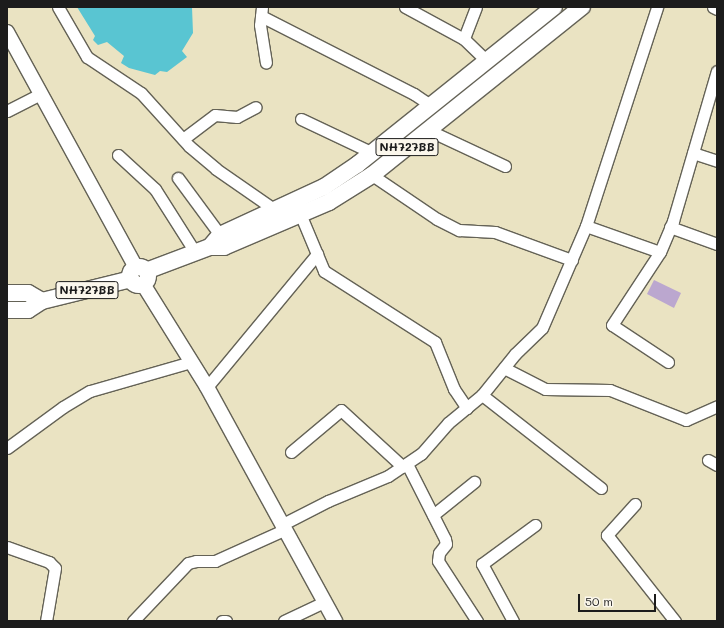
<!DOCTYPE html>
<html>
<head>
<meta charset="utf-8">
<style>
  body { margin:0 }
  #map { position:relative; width:724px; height:628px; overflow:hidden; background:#eae3c2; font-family:Mali,sans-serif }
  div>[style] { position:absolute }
  .water>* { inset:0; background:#59c5d2 }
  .building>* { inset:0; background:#bba7cf }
  .roads { filter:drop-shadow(1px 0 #646256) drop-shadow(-1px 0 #646256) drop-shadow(0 1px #646256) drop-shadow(0 -1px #646256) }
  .minor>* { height:11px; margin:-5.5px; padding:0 5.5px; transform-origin:5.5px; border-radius:5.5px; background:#fff }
  .major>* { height:14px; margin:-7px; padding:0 7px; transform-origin:7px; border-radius:7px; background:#fff }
  .highway>* { height:16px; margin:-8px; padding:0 8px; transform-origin:8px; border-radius:8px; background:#fff }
  .highway>.ring { margin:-8px; padding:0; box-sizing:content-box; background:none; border:16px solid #fff; border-radius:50% }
  span { translate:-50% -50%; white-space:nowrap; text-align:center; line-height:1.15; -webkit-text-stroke:3px #fbf7ec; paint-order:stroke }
  .shield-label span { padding:1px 3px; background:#fbf7ec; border:1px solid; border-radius:3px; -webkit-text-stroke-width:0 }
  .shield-label { font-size:12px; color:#1c1c1c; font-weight:700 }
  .frame { position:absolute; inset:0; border:8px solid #1c1c1c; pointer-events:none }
  .scale { position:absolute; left:578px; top:594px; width:78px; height:18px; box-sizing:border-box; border:2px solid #1c1c1c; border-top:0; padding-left:5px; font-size:12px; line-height:14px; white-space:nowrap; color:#1c1c1c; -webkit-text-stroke:3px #fbf7ec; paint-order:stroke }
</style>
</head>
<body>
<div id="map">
  <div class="water">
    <i style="clip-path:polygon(77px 7px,192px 7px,193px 33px,182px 51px,187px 57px,167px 72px,160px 71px,155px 75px,129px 68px,121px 63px,124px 56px,107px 42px,98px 45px,93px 40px,95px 36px)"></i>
  </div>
  <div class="building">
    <i style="clip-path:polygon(654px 280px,681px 293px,674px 308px,647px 294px)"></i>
  </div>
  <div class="roads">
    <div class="minor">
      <i style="left:58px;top:7px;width:58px;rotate:59.9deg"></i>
      <i style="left:87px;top:57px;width:65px;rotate:33.7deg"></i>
      <i style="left:141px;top:93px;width:72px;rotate:47.8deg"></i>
      <i style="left:189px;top:146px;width:35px;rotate:40deg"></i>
      <i style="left:216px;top:169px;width:72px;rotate:34.8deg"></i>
      <i style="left:262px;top:7px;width:18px;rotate:96deg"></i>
      <i style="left:260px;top:25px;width:38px;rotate:81deg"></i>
      <i style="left:405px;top:7px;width:67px;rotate:28.5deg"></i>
      <i style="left:476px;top:7px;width:34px;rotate:111deg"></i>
      <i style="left:464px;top:39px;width:32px;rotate:44deg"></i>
      <i style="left:713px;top:7px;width:4px;rotate:27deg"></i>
      <i style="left:261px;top:16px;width:172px;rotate:27deg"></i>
      <i style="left:414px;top:94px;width:22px;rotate:34deg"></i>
      <i style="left:7px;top:111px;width:38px;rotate:-27deg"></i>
      <i style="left:301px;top:119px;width:80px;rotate:25.3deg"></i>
      <i style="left:428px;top:130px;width:85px;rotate:25.1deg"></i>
      <i style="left:183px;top:139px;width:40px;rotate:-37deg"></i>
      <i style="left:215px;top:115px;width:22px;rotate:5deg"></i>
      <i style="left:237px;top:117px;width:21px;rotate:-28deg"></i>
      <i style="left:693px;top:153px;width:25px;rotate:18deg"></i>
      <i style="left:118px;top:155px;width:50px;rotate:42.6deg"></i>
      <i style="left:155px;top:189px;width:75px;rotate:57.6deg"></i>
      <i style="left:372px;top:175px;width:78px;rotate:34.1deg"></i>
      <i style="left:437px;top:219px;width:25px;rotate:27deg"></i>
      <i style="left:459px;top:230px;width:36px;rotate:3deg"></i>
      <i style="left:495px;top:232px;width:82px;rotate:20deg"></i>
      <i style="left:178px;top:178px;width:71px;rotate:53.6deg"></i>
      <i style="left:301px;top:216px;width:60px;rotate:67.3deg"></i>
      <i style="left:324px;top:271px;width:132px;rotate:32.6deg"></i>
      <i style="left:435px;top:342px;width:51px;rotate:68deg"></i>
      <i style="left:454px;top:389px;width:23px;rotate:56deg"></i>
      <i style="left:586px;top:226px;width:78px;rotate:19.4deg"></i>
      <i style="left:670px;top:227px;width:50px;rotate:19.9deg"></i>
      <i style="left:668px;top:362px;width:67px;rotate:-146.5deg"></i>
      <i style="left:612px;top:325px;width:87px;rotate:-56.7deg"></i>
      <i style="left:660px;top:252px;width:34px;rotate:-67deg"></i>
      <i style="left:673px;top:221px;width:156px;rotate:-73.7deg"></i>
      <i style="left:504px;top:368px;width:46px;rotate:27.1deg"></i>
      <i style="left:545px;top:389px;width:65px;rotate:0.9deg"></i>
      <i style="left:610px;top:390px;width:82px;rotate:21.5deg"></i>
      <i style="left:686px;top:420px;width:34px;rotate:-24deg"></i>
      <i style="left:207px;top:387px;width:173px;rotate:-50.4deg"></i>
      <i style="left:482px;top:395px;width:151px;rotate:38deg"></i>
      <i style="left:7px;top:448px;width:69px;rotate:-36.2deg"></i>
      <i style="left:63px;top:407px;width:31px;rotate:-31deg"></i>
      <i style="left:90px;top:391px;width:105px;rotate:-16deg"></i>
      <i style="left:291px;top:452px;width:65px;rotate:-40deg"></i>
      <i style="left:341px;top:410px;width:84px;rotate:42.6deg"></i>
      <i style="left:708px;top:460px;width:10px;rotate:29deg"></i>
      <i style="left:407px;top:464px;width:84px;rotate:63.1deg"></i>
      <i style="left:445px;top:539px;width:5px;rotate:79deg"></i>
      <i style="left:446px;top:544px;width:11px;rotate:128deg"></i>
      <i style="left:439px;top:553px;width:8px;rotate:97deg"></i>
      <i style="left:438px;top:561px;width:72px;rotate:57deg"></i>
      <i style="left:635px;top:504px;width:42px;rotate:132.1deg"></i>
      <i style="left:607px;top:535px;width:110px;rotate:51.7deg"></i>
      <i style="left:433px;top:515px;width:53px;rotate:-38.8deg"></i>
      <i style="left:281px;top:525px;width:53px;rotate:-27.1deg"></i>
      <i style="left:328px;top:501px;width:65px;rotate:-22.6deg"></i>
      <i style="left:388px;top:476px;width:40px;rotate:-34deg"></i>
      <i style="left:421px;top:454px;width:41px;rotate:-48.9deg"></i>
      <i style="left:448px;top:423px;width:44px;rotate:-39.5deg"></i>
      <i style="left:482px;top:395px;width:53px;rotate:-51.2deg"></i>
      <i style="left:515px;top:354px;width:37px;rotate:-44deg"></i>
      <i style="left:542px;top:328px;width:111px;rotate:-66.7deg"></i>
      <i style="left:586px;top:226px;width:230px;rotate:-72deg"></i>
      <i style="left:7px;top:547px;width:45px;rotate:19.7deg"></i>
      <i style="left:49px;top:562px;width:8px;rotate:45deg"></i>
      <i style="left:55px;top:568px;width:54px;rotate:99.6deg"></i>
      <i style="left:133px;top:621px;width:80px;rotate:-46.5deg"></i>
      <i style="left:188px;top:563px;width:8px;rotate:-14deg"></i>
      <i style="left:196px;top:561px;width:19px"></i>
      <i style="left:215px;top:561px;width:76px;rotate:-24.2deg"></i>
      <i style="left:222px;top:621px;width:4px"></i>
      <i style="left:284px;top:621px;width:44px;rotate:-25.4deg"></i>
      <i style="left:513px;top:621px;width:65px;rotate:-118.5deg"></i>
      <i style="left:482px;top:564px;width:66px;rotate:-36.3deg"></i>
    </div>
    <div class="major">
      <i style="left:7px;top:32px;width:269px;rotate:61.3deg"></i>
      <i style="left:143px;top:284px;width:121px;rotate:58.1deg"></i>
      <i style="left:207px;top:387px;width:267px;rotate:61.3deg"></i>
    </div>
    <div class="highway">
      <i style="left:210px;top:247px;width:16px;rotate:-50deg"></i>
      <i style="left:220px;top:235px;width:115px;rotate:-24.8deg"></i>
      <i style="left:324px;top:187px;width:41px;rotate:-34.1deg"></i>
      <i style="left:358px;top:164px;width:251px;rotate:-38.7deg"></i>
      <i class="ring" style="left:130px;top:267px;width:2px;height:2px"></i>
      <i style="left:146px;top:271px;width:68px;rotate:-20.6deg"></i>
      <i style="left:210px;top:247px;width:14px"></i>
      <i style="left:224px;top:247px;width:114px;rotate:-23.2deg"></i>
      <i style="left:329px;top:202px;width:51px;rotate:-32.1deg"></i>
      <i style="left:372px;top:175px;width:269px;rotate:-38.7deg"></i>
      <i style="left:7px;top:293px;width:21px"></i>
      <i style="left:28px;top:293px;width:16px;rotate:30deg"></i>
      <i style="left:7px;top:310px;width:21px"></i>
      <i style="left:28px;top:310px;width:17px;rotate:-33deg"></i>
      <i style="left:42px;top:301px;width:92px;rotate:-13.9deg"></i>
    </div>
  </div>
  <div class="shield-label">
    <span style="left:407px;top:147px">NH727BB</span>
    <span style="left:87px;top:290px">NH727BB</span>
  </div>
  <div class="frame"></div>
  <div class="scale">50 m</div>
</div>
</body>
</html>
